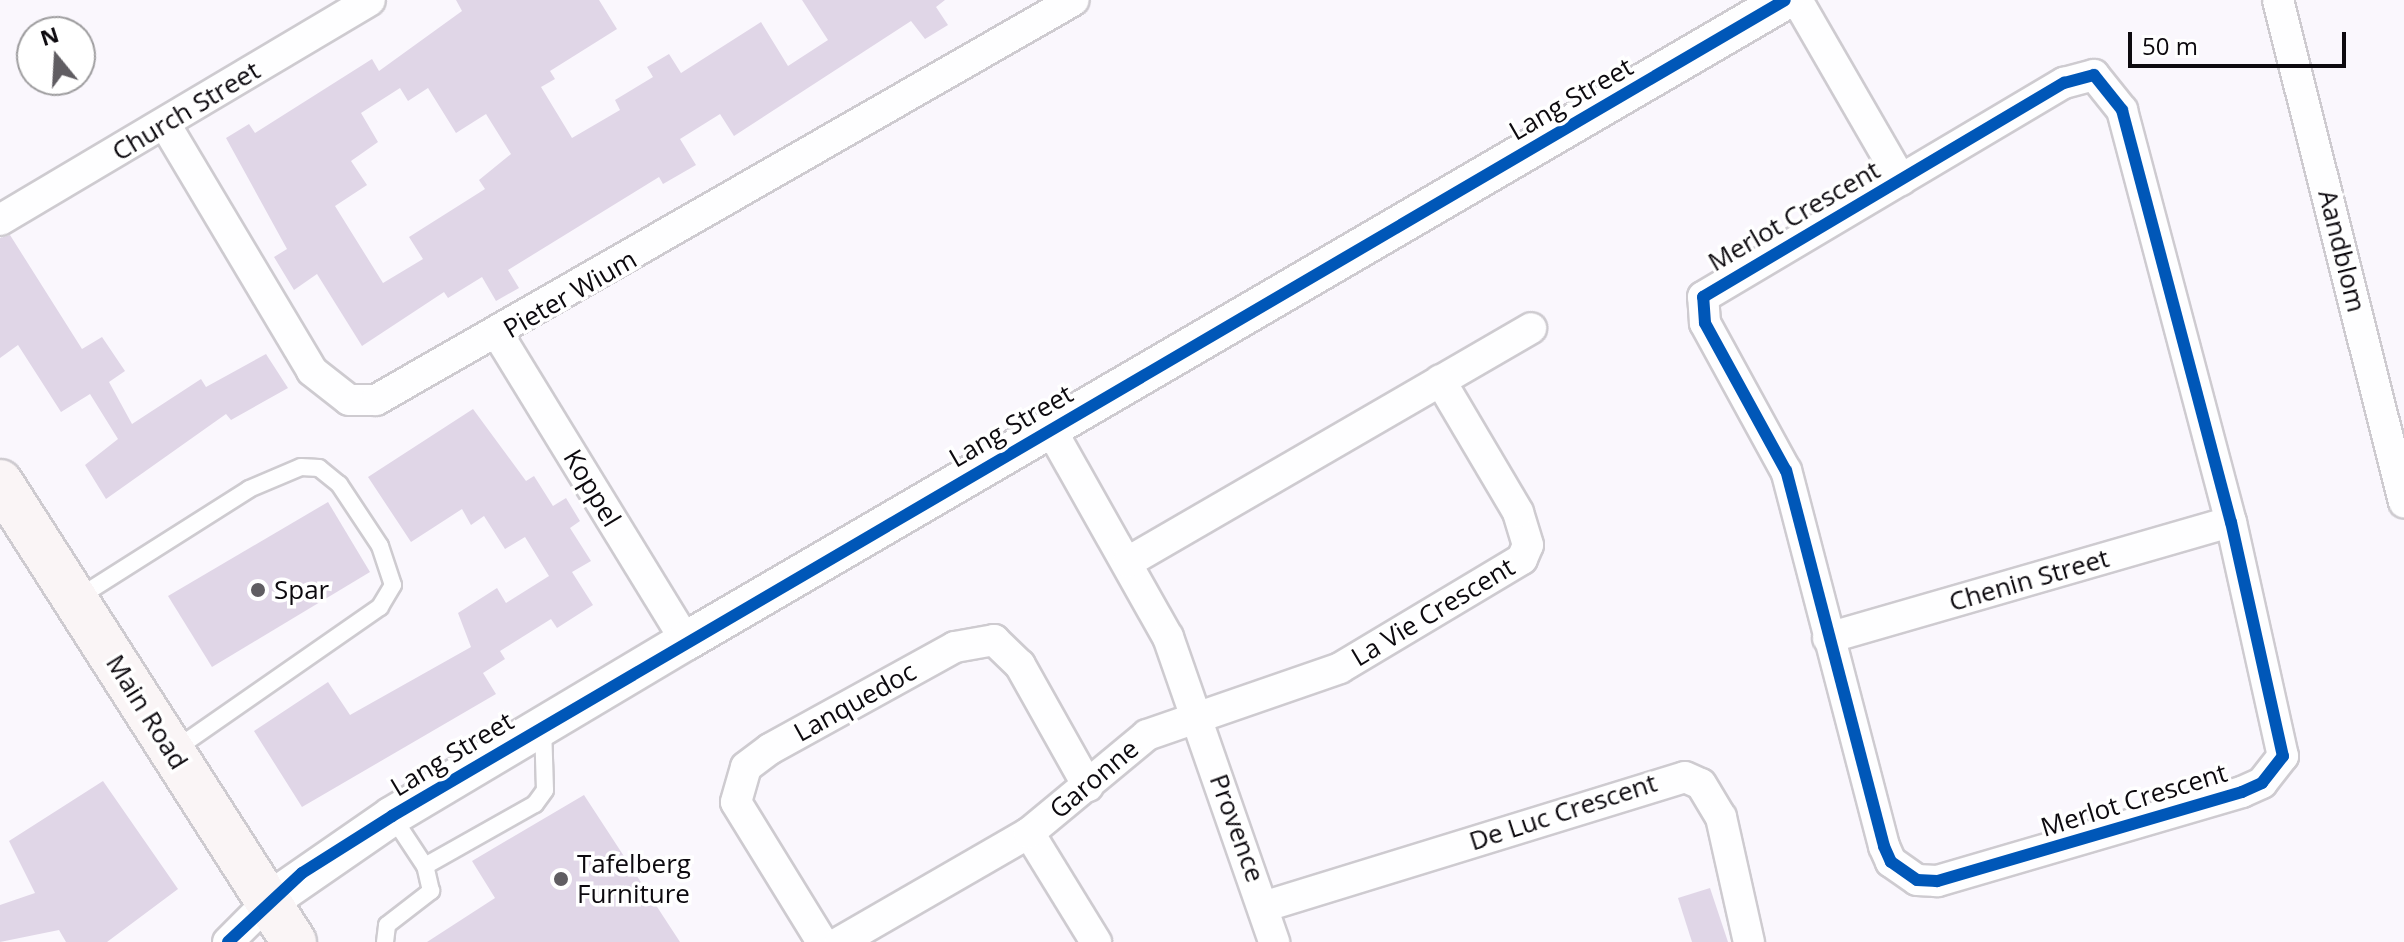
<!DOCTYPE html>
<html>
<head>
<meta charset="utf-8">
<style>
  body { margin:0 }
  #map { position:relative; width:2404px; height:942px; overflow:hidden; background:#faf7fd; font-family:"Open Sans",sans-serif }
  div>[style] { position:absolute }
  .building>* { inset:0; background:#e0d6e7 }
  .roads { filter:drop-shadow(2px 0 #cecbd0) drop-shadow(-2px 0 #cecbd0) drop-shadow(0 2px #cecbd0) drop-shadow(0 -2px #cecbd0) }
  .service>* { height:16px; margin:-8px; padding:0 8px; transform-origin:8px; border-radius:8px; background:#fefeff }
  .minor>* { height:30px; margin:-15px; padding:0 15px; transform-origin:15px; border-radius:15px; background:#fefeff }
  .tertiary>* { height:38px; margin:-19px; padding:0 19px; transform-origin:19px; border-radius:19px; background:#fefeff }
  .primary>* { height:44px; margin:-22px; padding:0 22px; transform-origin:22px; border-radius:22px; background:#faf5f6 }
  .cycleway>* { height:12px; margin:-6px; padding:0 6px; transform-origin:6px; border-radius:6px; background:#0057b8 }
  .dots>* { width:22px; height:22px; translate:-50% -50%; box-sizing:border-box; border:4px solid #fff; border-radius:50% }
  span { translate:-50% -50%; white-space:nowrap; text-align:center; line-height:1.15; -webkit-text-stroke:7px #fff; paint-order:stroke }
  .street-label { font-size:26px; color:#0d0a0f }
  .poi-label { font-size:26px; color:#0d0a0f }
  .left { translate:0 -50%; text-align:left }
  .north { position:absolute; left:16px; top:16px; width:80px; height:80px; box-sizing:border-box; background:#fff; border:2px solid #9e9d9f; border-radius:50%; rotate:342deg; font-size:22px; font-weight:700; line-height:32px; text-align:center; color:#0d0a0f }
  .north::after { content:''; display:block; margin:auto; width:28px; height:36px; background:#605d62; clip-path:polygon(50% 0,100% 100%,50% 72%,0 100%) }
  .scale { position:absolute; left:2128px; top:32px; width:218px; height:36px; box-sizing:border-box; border:4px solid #0d0a0f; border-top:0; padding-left:10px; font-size:24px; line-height:28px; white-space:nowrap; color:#0d0a0f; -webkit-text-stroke:6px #fff; paint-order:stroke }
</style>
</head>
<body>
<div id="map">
  <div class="building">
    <i style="clip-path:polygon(evenodd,456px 0,599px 0,617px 29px,550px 71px,555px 79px,541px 87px,572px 138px,620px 110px,615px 100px,653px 77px,647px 67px,669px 54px,681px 73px,761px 22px,788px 66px,828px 40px,802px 0,945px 0,936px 7px,948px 25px,925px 39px,911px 21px,734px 136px,720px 114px,680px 139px,696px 165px,663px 184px,659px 177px,508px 270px,519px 288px,496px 301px,482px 277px,448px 298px,444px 292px,362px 346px,317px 274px,294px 290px,274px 257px,287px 249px,226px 138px,249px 124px,255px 133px,372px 59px,379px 71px,462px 11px,456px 0,400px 88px,408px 101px,428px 88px,456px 133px,486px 114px,511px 154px,479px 180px,485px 189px,409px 237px,423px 259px,383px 283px,335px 206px,367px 185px,351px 161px,378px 142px,361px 113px,400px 88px)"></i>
    <i style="clip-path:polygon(10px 235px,82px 349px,102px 337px,125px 371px,109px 382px,132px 424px,201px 379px,206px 387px,266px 354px,288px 388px,231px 420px,226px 414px,106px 499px,85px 465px,118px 439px,90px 394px,61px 412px,18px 345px,0 358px,0 238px)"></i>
    <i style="clip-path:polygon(473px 409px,526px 481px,534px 476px,553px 506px,566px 498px,580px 521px,570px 528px,591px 561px,572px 572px,593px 605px,557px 628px,551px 619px,500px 651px,505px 659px,483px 673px,496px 694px,302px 807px,254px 731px,328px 682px,350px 715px,471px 647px,458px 613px,497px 588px,506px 603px,549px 576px,525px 537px,505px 549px,484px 516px,471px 525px,462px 509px,411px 542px,368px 477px)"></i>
    <i style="clip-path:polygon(328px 502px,370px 572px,212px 667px,168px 596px)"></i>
    <i style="clip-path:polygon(103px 781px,178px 889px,107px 942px,66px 942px,59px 930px,0 942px,0 905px,35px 893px,9px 841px)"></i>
    <i style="clip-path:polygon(584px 795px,680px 942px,427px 942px,495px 898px,472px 861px)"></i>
    <i style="clip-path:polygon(1710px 888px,1728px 942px,1692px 942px,1678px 898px)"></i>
  </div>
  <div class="roads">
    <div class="service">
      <i style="left:76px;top:599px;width:205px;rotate:-32.4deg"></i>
      <i style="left:249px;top:489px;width:56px;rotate:-22.9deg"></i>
      <i style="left:301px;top:467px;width:18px;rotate:3deg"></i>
      <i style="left:319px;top:468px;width:26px;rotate:39deg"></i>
      <i style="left:339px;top:484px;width:74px;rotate:56.5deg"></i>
      <i style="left:380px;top:546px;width:41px;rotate:71.6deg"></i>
      <i style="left:393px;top:585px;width:26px;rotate:121deg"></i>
      <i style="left:380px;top:607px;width:251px;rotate:145.2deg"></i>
      <i style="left:392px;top:816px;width:60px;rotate:56.6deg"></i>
      <i style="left:425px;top:866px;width:126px;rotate:-29.4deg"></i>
      <i style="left:535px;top:804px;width:17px;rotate:-54deg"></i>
      <i style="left:545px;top:790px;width:62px;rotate:-91.8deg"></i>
      <i style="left:385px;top:942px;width:17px;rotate:-83deg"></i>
      <i style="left:387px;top:925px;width:56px;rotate:-37.7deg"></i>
      <i style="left:431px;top:891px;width:26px;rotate:-103deg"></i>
    </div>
    <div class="minor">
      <i style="left:1797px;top:0;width:208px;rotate:60deg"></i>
      <i style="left:2278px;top:0;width:518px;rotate:75.91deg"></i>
      <i style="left:2094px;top:75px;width:45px;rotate:51.3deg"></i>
      <i style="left:2122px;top:110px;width:426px;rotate:75.2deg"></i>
      <i style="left:2231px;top:522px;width:240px;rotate:77.5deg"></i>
      <i style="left:2283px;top:756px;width:34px;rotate:128deg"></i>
      <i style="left:2262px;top:783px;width:22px;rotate:156deg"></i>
      <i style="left:2242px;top:792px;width:318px;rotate:163.7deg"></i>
      <i style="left:1937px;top:881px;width:20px;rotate:-177deg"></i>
      <i style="left:1917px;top:880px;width:32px;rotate:-145deg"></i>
      <i style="left:1891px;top:862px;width:17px;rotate:-114deg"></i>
      <i style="left:1884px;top:846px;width:388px;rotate:-104.6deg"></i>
      <i style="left:1786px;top:471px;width:169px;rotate:-118.7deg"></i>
      <i style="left:1705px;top:323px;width:26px;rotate:-94deg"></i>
      <i style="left:1703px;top:297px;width:420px;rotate:-30.7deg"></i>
      <i style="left:2064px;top:83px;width:31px;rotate:-15deg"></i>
      <i style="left:165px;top:124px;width:287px;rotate:59.2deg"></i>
      <i style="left:312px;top:371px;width:47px;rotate:38.1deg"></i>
      <i style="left:349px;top:400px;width:27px"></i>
      <i style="left:376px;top:400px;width:804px;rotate:-29.82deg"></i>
      <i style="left:0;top:220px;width:430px;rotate:-30.7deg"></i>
      <i style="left:499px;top:336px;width:358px;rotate:58.5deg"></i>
      <i style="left:1050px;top:428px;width:240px;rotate:60.6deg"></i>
      <i style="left:1168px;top:637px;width:323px;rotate:70.8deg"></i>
      <i style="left:1128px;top:562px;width:466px;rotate:-30.1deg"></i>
      <i style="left:1828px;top:638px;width:419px;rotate:-16.1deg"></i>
      <i style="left:1029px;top:833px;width:128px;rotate:58.4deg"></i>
      <i style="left:1266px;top:906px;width:438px;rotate:-17.1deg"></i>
      <i style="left:1685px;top:777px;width:17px;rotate:24deg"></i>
      <i style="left:1701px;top:784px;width:39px;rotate:59deg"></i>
      <i style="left:1721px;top:817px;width:128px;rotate:77.4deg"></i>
      <i style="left:228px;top:942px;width:57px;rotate:-45deg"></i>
      <i style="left:822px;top:942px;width:164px;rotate:-121.6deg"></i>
      <i style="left:736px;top:802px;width:36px;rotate:-74deg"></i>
      <i style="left:746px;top:767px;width:30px;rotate:-37deg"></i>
      <i style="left:770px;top:749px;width:211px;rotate:-28.9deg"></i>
      <i style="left:955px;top:647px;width:40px;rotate:-10deg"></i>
      <i style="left:994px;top:640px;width:36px;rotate:44deg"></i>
      <i style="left:1020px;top:665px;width:139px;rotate:60.7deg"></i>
      <i style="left:840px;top:942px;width:218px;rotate:-30deg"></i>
      <i style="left:1029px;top:833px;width:153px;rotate:-39.7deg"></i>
      <i style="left:1147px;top:735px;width:204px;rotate:-19.1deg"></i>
      <i style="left:1340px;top:668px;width:212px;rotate:-30.9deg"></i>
      <i style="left:1522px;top:559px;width:15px;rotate:-67deg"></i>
      <i style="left:1528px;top:545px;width:34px;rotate:-107deg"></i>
      <i style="left:1518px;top:512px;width:153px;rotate:-120.6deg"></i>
    </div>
    <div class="tertiary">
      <i style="left:268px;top:902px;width:151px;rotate:-34.7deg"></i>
      <i style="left:392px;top:816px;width:342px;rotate:-30.8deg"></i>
      <i style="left:686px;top:641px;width:1272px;rotate:-30.25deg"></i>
    </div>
    <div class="primary">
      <i style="left:0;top:482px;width:546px;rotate:57.42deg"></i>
    </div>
  </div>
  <div class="cycleway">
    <i style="left:2094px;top:75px;width:45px;rotate:51.3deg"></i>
    <i style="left:2122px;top:110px;width:426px;rotate:75.2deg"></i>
    <i style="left:2231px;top:522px;width:240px;rotate:77.5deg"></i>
    <i style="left:2283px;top:756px;width:34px;rotate:128deg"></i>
    <i style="left:2262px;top:783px;width:22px;rotate:156deg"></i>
    <i style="left:2242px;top:792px;width:318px;rotate:163.7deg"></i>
    <i style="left:1937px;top:881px;width:20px;rotate:-177deg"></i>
    <i style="left:1917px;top:880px;width:32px;rotate:-145deg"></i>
    <i style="left:1891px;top:862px;width:17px;rotate:-114deg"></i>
    <i style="left:1884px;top:846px;width:388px;rotate:-104.6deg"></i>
    <i style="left:1786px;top:471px;width:169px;rotate:-118.7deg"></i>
    <i style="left:1705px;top:323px;width:26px;rotate:-94deg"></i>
    <i style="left:1703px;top:297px;width:420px;rotate:-30.7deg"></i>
    <i style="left:2064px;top:83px;width:31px;rotate:-15deg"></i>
    <i style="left:228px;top:942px;width:101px;rotate:-43deg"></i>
    <i style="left:302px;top:873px;width:107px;rotate:-32.3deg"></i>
    <i style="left:392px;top:816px;width:1614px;rotate:-30.36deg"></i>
  </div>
  <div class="dots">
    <i style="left:258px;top:590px;background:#605d62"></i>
    <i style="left:561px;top:879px;background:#605d62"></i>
  </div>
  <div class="street-label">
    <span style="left:1571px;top:99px;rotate:-30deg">Lang Street</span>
    <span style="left:186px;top:111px;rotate:-31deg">Church Street</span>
    <span style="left:1794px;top:216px;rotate:-30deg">Merlot Crescent</span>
    <span style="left:2342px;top:251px;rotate:76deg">Aandblom</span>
    <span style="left:570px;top:294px;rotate:-30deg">Pieter Wium</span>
    <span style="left:1011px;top:426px;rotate:-30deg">Lang Street</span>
    <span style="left:592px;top:488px;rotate:59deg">Koppel</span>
    <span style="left:2029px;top:580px;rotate:-16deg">Chenin Street</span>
    <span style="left:1433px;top:612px;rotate:-31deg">La Vie Crescent</span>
    <span style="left:855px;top:702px;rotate:-29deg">Lanquedoc</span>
    <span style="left:147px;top:712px;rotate:58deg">Main Road</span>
    <span style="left:452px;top:754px;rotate:-31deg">Lang Street</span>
    <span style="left:1094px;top:779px;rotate:-40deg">Garonne</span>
    <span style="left:2134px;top:800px;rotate:-17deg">Merlot Crescent</span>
    <span style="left:1563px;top:812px;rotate:-18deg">De Luc Crescent</span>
    <span style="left:1237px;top:828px;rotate:70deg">Provence</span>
  </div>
  <div class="poi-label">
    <span class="left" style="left:274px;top:590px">Spar</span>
    <span class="left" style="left:577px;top:879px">Tafelberg<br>Furniture</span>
  </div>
  <div class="north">N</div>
  <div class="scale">50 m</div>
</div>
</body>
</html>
